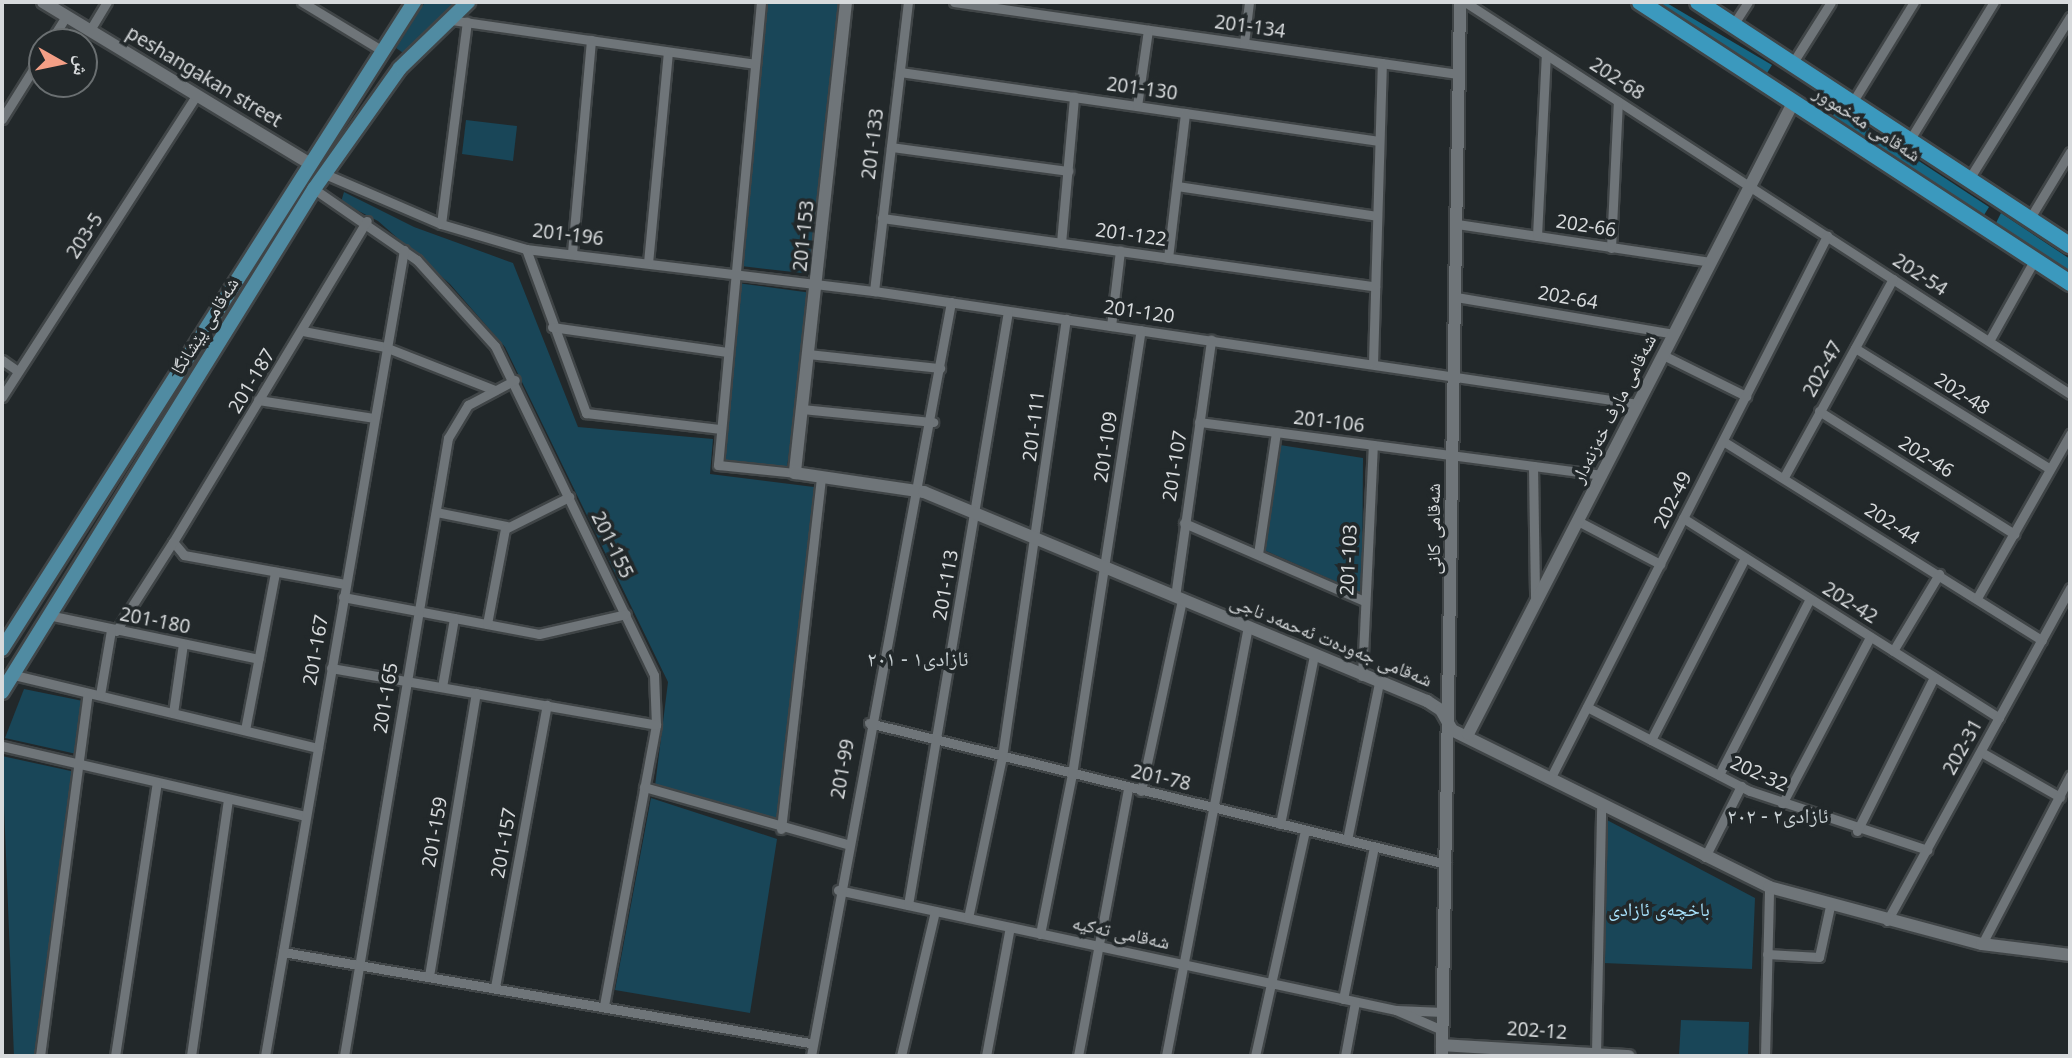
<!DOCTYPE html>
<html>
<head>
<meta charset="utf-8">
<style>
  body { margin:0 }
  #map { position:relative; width:2072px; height:1058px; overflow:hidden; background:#22282a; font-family:"Noto Sans","Noto Naskh Arabic",sans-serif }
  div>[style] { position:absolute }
  .green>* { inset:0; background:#194658 }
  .forest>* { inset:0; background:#166784 }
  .roads { filter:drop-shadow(2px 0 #404547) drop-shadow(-2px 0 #404547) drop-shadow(0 2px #404547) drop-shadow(0 -2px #404547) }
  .street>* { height:9px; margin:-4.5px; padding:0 4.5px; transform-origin:4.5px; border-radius:4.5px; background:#6f7579 }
  .secondary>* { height:12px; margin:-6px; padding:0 6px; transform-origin:6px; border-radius:6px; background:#6f7579 }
  .primary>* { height:14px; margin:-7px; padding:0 7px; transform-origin:7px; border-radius:7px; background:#508ba2 }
  .highway>* { height:16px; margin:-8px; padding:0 8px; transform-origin:8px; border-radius:8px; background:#3b99be }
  span { translate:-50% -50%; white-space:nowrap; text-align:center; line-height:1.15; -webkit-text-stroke:7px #22282a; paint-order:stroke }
  .street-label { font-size:19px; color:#d7dadc }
  .park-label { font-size:19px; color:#a9e3fd }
  .neighbourhood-label { font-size:21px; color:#c9d1d4 }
  .frame { position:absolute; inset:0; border:4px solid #d7dadc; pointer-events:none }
  .north { position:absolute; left:28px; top:28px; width:70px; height:70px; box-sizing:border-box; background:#22282a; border:2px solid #6a6f71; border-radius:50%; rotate:99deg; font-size:19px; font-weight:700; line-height:28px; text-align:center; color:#d7dadc }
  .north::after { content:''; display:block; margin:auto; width:24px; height:32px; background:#f39f86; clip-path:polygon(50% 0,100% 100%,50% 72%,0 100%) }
</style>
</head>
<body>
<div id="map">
  <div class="green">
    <i style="clip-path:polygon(425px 2px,457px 2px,409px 57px,396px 48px)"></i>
    <i style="clip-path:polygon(768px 2px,840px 2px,811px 274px,741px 266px)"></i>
    <i style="clip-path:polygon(466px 120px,517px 126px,513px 161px,462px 154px)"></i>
    <i style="clip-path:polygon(344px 192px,414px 227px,513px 263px,578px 427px,713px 439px,710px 474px,814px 487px,779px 827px,655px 786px,668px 682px,505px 347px,450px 284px,378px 221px,341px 202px)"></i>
    <i style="clip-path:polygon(737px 283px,812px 293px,787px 467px,725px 460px)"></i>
    <i style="clip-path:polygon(1280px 445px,1363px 458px,1362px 593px,1264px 550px)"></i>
    <i style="clip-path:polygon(24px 689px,83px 701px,81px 755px,5px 738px)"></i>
    <i style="clip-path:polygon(2px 756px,80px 773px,34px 1056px,14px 1056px)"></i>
    <i style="clip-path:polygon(651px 798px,777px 839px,750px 1013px,615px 990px)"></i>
    <i style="clip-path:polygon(1605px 819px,1755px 898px,1752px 969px,1603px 963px)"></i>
    <i style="clip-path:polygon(1681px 1020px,1749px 1022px,1748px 1056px,1679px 1056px)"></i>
  </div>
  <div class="forest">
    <i style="clip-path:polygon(1658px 2px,1665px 2px,1772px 65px,1767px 73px)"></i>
    <i style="clip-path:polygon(1838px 108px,1989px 207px,1984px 215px,1832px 117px)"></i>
    <i style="clip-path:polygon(2001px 213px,2070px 259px,2070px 271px,1996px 223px)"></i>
  </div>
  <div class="roads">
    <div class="street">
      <i style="left:302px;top:2px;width:95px;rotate:31.2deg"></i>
      <i style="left:761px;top:2px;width:465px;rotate:95.3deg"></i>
      <i style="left:718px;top:465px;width:77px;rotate:5.9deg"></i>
      <i style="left:954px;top:2px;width:509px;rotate:8.13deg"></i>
      <i style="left:1465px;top:2px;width:721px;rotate:32.94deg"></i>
      <i style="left:451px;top:20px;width:307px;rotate:8.2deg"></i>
      <i style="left:1733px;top:25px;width:27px;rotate:-57deg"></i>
      <i style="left:90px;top:30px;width:33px;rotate:-59deg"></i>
      <i style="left:50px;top:42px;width:31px;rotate:-58deg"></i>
      <i style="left:1244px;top:43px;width:41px;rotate:-83deg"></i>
      <i style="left:1792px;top:64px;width:73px;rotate:-57.8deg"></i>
      <i style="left:900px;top:72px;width:484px;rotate:8.2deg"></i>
      <i style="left:1852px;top:103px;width:119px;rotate:-58.5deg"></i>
      <i style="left:1137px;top:106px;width:77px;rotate:-81.8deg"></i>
      <i style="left:2px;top:119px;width:75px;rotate:-58deg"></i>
      <i style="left:1909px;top:141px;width:163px;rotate:-58.6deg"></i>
      <i style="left:891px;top:147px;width:179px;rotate:7.7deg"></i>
      <i style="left:325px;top:174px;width:126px;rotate:23.3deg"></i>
      <i style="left:441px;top:224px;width:89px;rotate:16.4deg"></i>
      <i style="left:526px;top:249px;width:351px;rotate:6.9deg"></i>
      <i style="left:874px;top:291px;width:772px;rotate:8.41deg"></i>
      <i style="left:1969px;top:179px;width:191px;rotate:-58.1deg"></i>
      <i style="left:1177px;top:186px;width:202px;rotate:8.5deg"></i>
      <i style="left:314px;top:189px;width:125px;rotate:34.6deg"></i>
      <i style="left:417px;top:260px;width:116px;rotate:47.8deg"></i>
      <i style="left:495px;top:346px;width:365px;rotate:64.2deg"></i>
      <i style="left:654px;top:675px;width:50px;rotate:87.7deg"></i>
      <i style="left:656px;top:725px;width:286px;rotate:100.5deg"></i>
      <i style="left:882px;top:218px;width:498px;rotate:7.9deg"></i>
      <i style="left:2030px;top:218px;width:77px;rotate:-58.8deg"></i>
      <i style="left:441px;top:224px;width:204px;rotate:-82.7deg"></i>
      <i style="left:1457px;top:224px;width:257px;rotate:8.5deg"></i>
      <i style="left:1537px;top:236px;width:181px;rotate:-87.2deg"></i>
      <i style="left:1061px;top:243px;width:147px;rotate:-84.9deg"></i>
      <i style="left:1611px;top:248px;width:147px;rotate:-87.3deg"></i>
      <i style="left:526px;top:249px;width:175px;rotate:69.9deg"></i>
      <i style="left:586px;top:413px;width:136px;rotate:6.8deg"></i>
      <i style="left:572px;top:253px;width:214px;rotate:-84.9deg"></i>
      <i style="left:1168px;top:258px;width:146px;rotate:-83.3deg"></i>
      <i style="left:648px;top:263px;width:212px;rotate:-84.6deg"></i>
      <i style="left:874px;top:291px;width:291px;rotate:-83.3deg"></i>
      <i style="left:1456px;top:297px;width:221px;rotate:9.6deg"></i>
      <i style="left:1111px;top:326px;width:76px;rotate:-83.2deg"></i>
      <i style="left:552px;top:327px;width:177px;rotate:8.1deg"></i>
      <i style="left:303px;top:331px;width:84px;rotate:11deg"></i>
      <i style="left:385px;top:347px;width:118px;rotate:21.4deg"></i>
      <i style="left:1989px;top:341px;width:94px;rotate:-60.7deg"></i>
      <i style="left:1855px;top:348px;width:229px;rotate:31.8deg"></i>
      <i style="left:808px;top:354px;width:133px;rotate:6.1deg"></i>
      <i style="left:1663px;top:355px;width:93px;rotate:26.3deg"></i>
      <i style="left:2px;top:360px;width:19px;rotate:35deg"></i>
      <i style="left:1373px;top:363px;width:300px;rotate:-88.3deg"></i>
      <i style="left:2px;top:397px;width:360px;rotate:-57.2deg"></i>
      <i style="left:258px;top:400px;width:117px;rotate:8.8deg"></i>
      <i style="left:802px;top:409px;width:132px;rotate:5.7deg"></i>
      <i style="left:1819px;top:411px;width:231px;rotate:32.2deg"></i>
      <i style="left:1199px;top:422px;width:406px;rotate:7.5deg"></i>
      <i style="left:1723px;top:441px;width:376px;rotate:32deg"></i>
      <i style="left:1533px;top:466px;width:134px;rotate:89.1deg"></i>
      <i style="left:1784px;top:477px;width:226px;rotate:-61.2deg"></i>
      <i style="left:436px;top:512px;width:72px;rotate:11.2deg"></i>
      <i style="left:1683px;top:518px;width:374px;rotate:32.3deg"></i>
      <i style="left:1578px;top:521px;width:93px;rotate:27.7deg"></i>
      <i style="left:1184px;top:523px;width:196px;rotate:23.4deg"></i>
      <i style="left:1258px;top:554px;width:123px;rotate:-81.6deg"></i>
      <i style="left:345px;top:584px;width:164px;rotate:-169.8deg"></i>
      <i style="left:184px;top:555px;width:17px;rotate:-130deg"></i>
      <i style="left:173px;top:542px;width:375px;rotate:-58.9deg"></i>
      <i style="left:343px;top:597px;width:199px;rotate:10.7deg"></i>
      <i style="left:539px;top:634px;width:89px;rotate:-12.9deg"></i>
      <i style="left:1175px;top:597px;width:260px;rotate:-82deg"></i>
      <i style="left:1977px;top:598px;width:189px;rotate:-60.4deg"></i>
      <i style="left:48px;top:615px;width:215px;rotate:11.8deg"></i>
      <i style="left:487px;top:624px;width:97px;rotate:-79.3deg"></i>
      <i style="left:505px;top:529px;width:72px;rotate:-26.6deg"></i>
      <i style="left:116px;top:631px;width:106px;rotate:-57.4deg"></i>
      <i style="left:1893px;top:651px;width:90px;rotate:-59.1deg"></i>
      <i style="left:331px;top:668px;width:330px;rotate:9.9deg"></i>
      <i style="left:10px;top:674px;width:317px;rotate:13.5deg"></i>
      <i style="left:1362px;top:676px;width:231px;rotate:-87.3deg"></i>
      <i style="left:442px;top:687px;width:70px;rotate:-80.1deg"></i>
      <i style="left:100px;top:695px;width:66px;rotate:-80.4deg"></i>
      <i style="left:1587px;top:707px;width:183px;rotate:27.3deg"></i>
      <i style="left:1750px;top:791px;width:187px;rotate:18.4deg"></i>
      <i style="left:173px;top:713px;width:70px;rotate:-81.8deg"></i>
      <i style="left:869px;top:723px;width:594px;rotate:13.73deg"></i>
      <i style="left:245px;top:730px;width:161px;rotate:-79.2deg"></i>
      <i style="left:1651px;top:740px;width:205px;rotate:-62.7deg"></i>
      <i style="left:2px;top:746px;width:312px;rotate:13deg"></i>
      <i style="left:1981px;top:752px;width:91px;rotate:29.7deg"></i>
      <i style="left:1719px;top:775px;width:198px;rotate:-62.7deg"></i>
      <i style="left:1550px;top:779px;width:610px;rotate:-62.97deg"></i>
      <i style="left:644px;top:787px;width:211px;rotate:15.7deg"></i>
      <i style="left:1141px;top:791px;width:195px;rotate:-77.9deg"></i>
      <i style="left:1782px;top:804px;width:189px;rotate:-62.2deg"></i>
      <i style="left:1280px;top:824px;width:171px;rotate:-78.6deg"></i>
      <i style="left:781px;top:829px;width:355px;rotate:-83.5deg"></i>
      <i style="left:1857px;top:831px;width:172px;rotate:-63.4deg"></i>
      <i style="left:1347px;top:840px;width:160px;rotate:-78.5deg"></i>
      <i style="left:1705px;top:857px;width:80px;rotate:-63.1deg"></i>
      <i style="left:838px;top:890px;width:571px;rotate:12.14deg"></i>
      <i style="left:1396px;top:1010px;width:47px;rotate:2.4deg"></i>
      <i style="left:908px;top:905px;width:602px;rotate:-80.44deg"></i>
      <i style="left:968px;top:918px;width:165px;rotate:-78.1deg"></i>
      <i style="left:1002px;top:757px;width:443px;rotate:-81.7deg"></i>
      <i style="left:1887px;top:921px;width:380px;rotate:-61.2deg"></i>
      <i style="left:1040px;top:934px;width:163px;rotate:-78.7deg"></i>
      <i style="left:1072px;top:774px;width:449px;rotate:-81.2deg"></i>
      <i style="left:1982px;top:944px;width:190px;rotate:-62.4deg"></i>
      <i style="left:283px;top:952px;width:535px;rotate:9.8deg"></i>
      <i style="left:1767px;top:954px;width:52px;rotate:3.3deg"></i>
      <i style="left:1819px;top:957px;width:52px;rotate:-77.8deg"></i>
      <i style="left:429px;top:976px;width:287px;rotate:-80.6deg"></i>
      <i style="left:495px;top:987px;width:287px;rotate:-79.6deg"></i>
      <i style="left:1343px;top:999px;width:155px;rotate:-78.5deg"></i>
      <i style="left:1396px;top:1010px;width:50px;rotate:23.5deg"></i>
      <i style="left:1596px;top:1054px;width:249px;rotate:-88.8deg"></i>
      <i style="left:40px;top:1056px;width:366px;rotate:-82.5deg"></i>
      <i style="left:115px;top:1056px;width:276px;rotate:-81.3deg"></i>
      <i style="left:191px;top:1056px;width:260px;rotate:-81.8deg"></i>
      <i style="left:265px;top:1056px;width:818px;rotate:-80.22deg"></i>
      <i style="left:344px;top:1056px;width:627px;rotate:-80.45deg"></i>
      <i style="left:448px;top:438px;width:39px;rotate:-59deg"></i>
      <i style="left:468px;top:405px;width:53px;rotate:-28deg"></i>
      <i style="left:811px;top:1056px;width:767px;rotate:-79.48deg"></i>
      <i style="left:901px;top:1056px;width:149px;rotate:-76.8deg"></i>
      <i style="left:986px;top:1056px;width:131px;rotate:-79.5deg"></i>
      <i style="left:1078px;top:1056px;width:273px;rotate:-79.4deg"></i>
      <i style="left:1166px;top:1056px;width:436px;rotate:-79.2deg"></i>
      <i style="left:1255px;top:1056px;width:231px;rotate:-77.5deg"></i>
      <i style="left:1345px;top:1056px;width:55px;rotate:-79.5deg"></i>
      <i style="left:1765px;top:1056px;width:169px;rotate:-88.6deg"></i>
    </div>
    <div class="secondary">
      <i style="left:43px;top:2px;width:311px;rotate:31.2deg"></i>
      <i style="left:846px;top:2px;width:474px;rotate:96.2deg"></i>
      <i style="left:795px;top:473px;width:130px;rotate:8.4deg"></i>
      <i style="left:924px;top:492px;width:545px;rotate:22.56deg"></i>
      <i style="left:1427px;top:701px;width:17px;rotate:33deg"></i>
      <i style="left:1441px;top:710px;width:23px;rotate:61deg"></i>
      <i style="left:1452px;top:730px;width:354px;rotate:26.3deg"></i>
      <i style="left:1769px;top:887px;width:220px;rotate:15deg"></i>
      <i style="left:1982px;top:944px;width:89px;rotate:7.1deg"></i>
      <i style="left:1468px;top:734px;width:712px;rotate:-62.75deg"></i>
      <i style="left:1442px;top:1045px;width:187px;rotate:3.4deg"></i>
      <i style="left:1442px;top:1056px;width:1054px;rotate:-89.02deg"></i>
    </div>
    <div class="primary">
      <i style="left:2px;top:649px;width:767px;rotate:-57.51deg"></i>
      <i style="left:2px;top:692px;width:592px;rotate:-58.19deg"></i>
      <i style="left:314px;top:189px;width:148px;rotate:-54.6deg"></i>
      <i style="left:400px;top:68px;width:95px;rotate:-44.1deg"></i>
    </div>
    <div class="highway">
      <i style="left:1640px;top:2px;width:514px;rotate:33.16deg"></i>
      <i style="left:1698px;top:2px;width:444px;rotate:33.2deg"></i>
    </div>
  </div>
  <div class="street-label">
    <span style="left:1250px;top:27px;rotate:8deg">201-134</span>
    <span style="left:204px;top:77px;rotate:31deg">peshangakan street</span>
    <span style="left:1617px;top:79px;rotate:33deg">202-68</span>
    <span style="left:1142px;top:89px;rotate:8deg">201-130</span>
    <span style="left:1867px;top:124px;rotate:33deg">شەقامی مەخموور</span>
    <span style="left:873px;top:144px;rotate:-83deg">201-133</span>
    <span style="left:1586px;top:226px;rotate:9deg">202-66</span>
    <span style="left:568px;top:235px;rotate:7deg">201-196</span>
    <span style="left:1131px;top:235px;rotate:8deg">201-122</span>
    <span style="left:85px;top:236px;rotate:-57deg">203-5</span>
    <span style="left:804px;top:236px;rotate:-84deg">201-153</span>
    <span style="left:1920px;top:275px;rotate:33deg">202-54</span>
    <span style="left:1568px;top:298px;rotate:10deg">202-64</span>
    <span style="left:1139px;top:312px;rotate:8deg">201-120</span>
    <span style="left:205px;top:326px;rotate:-58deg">شەقامی پێشانگا</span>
    <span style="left:1823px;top:369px;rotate:-61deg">202-47</span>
    <span style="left:252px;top:381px;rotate:-59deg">201-187</span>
    <span style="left:1962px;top:394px;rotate:32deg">202-48</span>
    <span style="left:1614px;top:409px;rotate:-63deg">شەقامی مارف خەزنەدار</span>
    <span style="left:1329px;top:422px;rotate:7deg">201-106</span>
    <span style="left:1034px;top:426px;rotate:-83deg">201-111</span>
    <span style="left:1106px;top:447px;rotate:-82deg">201-109</span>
    <span style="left:1926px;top:457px;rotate:32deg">202-46</span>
    <span style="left:1175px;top:466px;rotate:-81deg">201-107</span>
    <span style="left:1673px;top:500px;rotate:-63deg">202-49</span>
    <span style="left:1892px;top:524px;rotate:32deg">202-44</span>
    <span style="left:1434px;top:529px;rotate:-90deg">شەقامی کانی</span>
    <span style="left:612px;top:545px;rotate:64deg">201-155</span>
    <span style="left:1349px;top:560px;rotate:-87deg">201-103</span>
    <span style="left:946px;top:585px;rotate:-80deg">201-113</span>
    <span style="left:1850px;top:603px;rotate:32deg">202-42</span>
    <span style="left:155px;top:621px;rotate:11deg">201-180</span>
    <span style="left:1331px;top:641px;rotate:22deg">شەقامی جەودەت ئەحمەد ناجی</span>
    <span style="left:316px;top:650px;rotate:-80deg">201-167</span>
    <span style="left:386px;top:698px;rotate:-81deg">201-165</span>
    <span style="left:1963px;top:747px;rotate:-61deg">202-31</span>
    <span style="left:843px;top:769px;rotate:-80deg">201-99</span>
    <span style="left:1759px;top:774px;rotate:24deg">202-32</span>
    <span style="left:1161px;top:778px;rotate:13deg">201-78</span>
    <span style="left:435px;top:832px;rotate:-80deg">201-159</span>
    <span style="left:504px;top:843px;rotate:-80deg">201-157</span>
    <span style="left:1121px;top:933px;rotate:12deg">شەقامی تەکیە</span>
    <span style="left:1537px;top:1031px;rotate:4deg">202-12</span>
  </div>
  <div class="park-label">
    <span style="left:1659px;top:910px">باخچەی ئازادی</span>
  </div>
  <div class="neighbourhood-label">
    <span style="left:918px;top:658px">ئازادی١ - ٢٠١</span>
    <span style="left:1778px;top:815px">ئازادی٢ - ٢٠٢</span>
  </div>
  <div class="frame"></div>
  <div class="north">ش</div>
</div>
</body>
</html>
